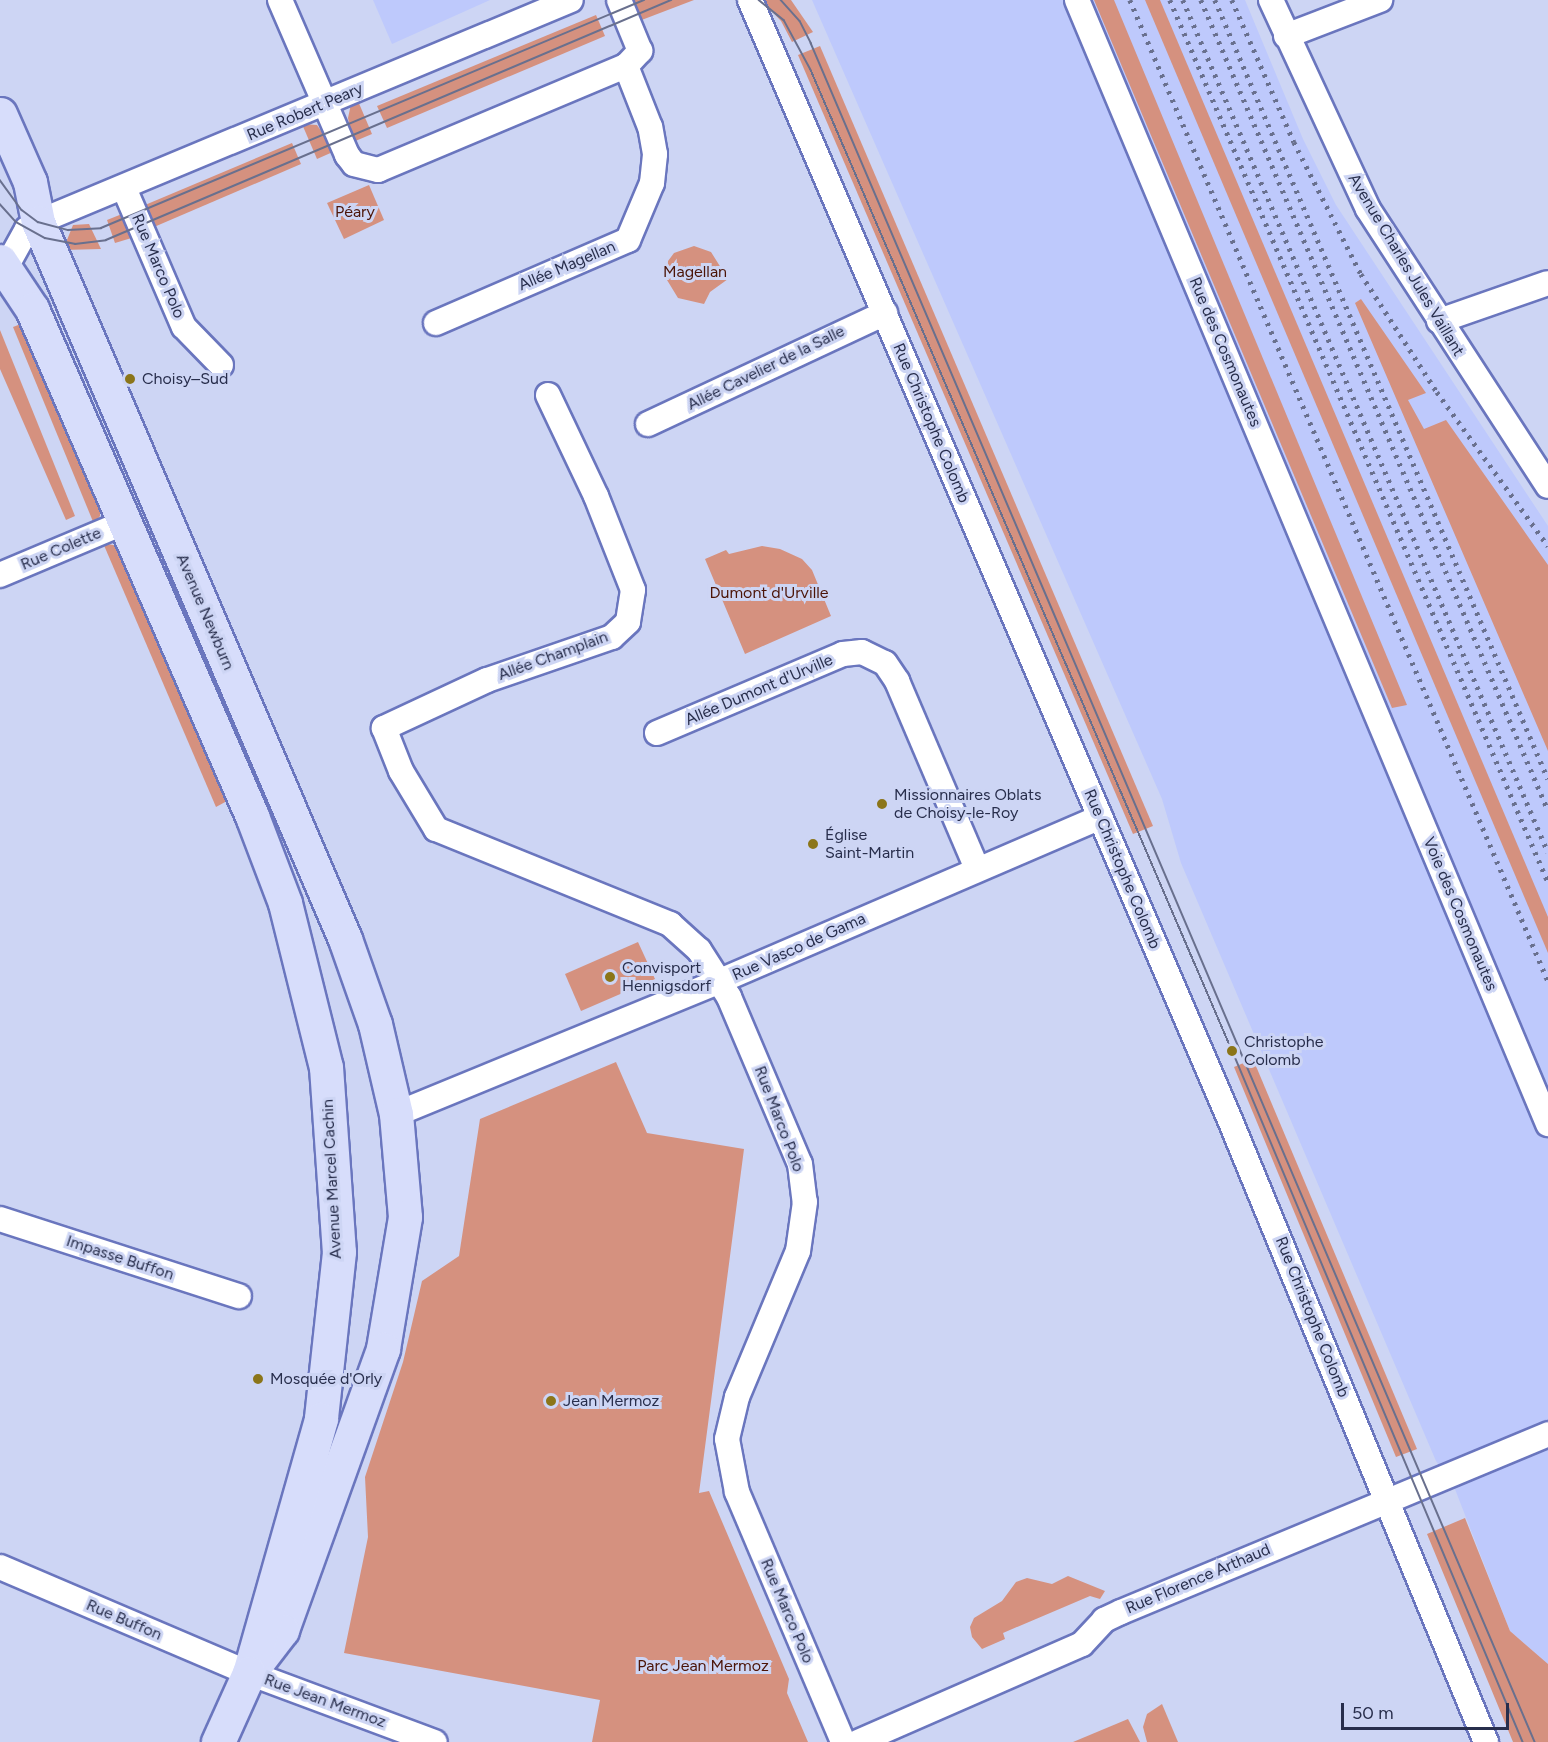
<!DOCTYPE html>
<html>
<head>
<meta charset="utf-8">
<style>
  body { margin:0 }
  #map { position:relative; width:1548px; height:1742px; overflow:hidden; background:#cdd5f4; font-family:Figtree,sans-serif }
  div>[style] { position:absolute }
  .built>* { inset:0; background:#bec9fc }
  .green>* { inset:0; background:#d5917f }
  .roads { filter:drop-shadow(2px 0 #6a76be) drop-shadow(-2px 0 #6a76be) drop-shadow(0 2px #6a76be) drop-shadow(0 -2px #6a76be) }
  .street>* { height:24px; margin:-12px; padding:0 12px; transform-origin:12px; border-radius:12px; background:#fff }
  .primary>* { height:33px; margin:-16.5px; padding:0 16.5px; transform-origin:16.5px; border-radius:16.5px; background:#d7ddfb }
  .tram>* { height:1.5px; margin:-0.75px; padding:0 0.75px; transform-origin:0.75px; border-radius:0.75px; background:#69708e }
  .rail>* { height:4.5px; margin-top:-2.25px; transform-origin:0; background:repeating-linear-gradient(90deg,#69708e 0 3px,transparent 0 9px) }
  .dots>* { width:16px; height:16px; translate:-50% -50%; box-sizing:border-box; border:3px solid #cdd5f4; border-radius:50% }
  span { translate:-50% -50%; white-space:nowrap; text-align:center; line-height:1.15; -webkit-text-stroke:6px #cdd5f4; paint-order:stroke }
  .street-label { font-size:16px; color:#282e4c }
  .park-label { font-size:16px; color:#4b1407 }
  .poi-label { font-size:16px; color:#282e4c }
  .left { translate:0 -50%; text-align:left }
  .scale { position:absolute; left:1341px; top:1703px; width:168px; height:27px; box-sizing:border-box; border:3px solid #282e4c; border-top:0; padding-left:8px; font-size:18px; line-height:21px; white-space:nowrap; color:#282e4c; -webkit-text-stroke:4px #cdd5f4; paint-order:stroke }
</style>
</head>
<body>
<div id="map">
  <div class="built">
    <i style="clip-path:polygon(373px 0,490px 0,392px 44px)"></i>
    <i style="clip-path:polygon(812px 0,1245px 0,1303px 139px,1336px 205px,1548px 526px,1548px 1664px,1510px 1631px,1453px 1484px,1436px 1461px,1181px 863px,1162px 799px)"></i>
  </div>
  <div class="green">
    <i style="clip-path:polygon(631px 0,694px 0,639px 21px)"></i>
    <i style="clip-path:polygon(761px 0,791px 0,813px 32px,792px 42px,781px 21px)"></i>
    <i style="clip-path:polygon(1094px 0,1114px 0,1407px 705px,1392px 708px)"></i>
    <i style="clip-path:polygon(1145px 0,1160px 0,1548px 917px,1548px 953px)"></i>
    <i style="clip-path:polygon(596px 15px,605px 36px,387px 128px,377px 106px)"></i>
    <i style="clip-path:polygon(820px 46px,1153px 826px,1133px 834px,798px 55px)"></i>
    <i style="clip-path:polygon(358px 101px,372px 134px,353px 142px,348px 118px,351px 104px)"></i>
    <i style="clip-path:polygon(302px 124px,317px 125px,335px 151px,317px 159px)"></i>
    <i style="clip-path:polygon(292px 143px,301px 164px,154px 227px,145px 205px)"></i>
    <i style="clip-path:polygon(369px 185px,384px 220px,344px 239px,327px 203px)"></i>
    <i style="clip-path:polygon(127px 212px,138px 236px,115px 243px,107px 220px)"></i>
    <i style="clip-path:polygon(89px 224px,101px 249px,63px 250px,73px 225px)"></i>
    <i style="clip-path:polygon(694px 246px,711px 252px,728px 279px,710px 292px,704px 304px,678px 298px,667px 280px,668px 261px,674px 253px)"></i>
    <i style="clip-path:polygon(1361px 299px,1426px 393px,1408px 400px,1424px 429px,1446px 420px,1548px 565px,1548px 751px,1355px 303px)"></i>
    <i style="clip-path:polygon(26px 322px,100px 504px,100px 516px,94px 524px,13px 327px)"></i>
    <i style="clip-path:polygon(0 330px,75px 516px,66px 520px,0 369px)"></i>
    <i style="clip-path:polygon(103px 543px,118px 546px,227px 801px,216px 807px)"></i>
    <i style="clip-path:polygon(762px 546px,780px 549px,802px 559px,812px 570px,831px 616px,745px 654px,705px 559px,726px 550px,729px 554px)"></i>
    <i style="clip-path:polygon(638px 942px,655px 979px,581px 1011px,565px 974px)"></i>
    <i style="clip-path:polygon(1253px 1059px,1417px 1449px,1396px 1457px,1234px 1067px)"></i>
    <i style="clip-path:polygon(616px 1062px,647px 1133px,744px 1149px,699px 1493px,709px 1491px,789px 1679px,787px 1693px,808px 1742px,592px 1742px,600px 1700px,344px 1653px,368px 1537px,365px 1477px,403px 1362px,422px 1281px,459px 1256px,480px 1119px)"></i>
    <i style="clip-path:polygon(1465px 1518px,1510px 1631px,1548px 1664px,1548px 1742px,1513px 1742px,1427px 1534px)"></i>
    <i style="clip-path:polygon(1068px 1576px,1105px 1591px,1100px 1599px,1090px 1596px,1003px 1633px,1005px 1639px,982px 1649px,972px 1637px,970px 1627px,974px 1618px,1002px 1601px,1016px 1582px,1027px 1578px,1052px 1584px)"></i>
    <i style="clip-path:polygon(1162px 1704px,1178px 1742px,1147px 1742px,1143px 1727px,1147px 1714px)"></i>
    <i style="clip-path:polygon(1128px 1719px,1140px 1742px,1073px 1742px)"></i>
  </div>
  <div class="roads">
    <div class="street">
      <i style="left:280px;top:0;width:169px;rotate:66.6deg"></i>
      <i style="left:347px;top:155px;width:11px;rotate:52deg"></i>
      <i style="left:354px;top:164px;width:25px;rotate:14deg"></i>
      <i style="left:378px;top:170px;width:269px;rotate:-22.8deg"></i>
      <i style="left:626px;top:66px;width:21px;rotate:-47deg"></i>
      <i style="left:640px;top:51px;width:55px;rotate:-112.4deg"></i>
      <i style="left:750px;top:0;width:1219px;rotate:66.8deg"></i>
      <i style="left:1230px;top:1120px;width:673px;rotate:67.63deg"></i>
      <i style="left:1077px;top:0;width:1219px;rotate:67.26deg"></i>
      <i style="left:1271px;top:0;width:230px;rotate:65.1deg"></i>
      <i style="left:1368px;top:209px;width:330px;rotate:57deg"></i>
      <i style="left:1286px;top:36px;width:101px;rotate:-21deg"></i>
      <i style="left:124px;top:188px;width:151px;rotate:66.7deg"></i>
      <i style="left:184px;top:327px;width:53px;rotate:45.8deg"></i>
      <i style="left:0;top:278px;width:56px;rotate:-61.1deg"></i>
      <i style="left:27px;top:229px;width:13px;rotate:-32deg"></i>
      <i style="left:38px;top:222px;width:577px;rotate:-22.61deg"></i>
      <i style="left:1439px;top:321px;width:115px;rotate:-19.2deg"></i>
      <i style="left:436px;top:323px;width:209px;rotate:-23.4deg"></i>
      <i style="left:628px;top:240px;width:62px;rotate:-67.2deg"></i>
      <i style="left:652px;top:183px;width:29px;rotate:-84deg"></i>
      <i style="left:655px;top:154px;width:27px;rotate:-100deg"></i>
      <i style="left:650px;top:127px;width:66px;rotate:-111.5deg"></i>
      <i style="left:548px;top:395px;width:112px;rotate:64.6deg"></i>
      <i style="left:596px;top:496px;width:101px;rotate:68.5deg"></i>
      <i style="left:633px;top:590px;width:32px;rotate:99deg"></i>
      <i style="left:628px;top:622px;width:22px;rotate:137deg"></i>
      <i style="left:612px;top:637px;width:132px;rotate:161deg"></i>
      <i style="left:487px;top:680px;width:114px;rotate:155deg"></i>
      <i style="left:384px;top:728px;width:46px;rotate:68.4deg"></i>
      <i style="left:401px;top:771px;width:68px;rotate:58.9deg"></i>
      <i style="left:436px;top:829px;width:253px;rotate:22.1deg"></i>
      <i style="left:670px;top:924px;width:39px;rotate:42deg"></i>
      <i style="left:699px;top:950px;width:56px;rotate:57.4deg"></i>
      <i style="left:729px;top:997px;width:181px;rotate:67deg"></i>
      <i style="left:800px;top:1164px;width:38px;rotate:83deg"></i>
      <i style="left:805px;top:1202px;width:49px;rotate:98.1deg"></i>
      <i style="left:798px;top:1251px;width:158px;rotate:112.7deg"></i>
      <i style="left:737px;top:1397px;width:43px;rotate:103.4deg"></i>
      <i style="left:727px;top:1439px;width:54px;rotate:79.3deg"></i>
      <i style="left:737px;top:1492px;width:272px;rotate:67deg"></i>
      <i style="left:648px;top:424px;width:262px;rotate:-25.1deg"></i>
      <i style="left:0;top:575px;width:134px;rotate:-22.9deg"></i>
      <i style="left:657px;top:733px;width:202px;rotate:-23deg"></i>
      <i style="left:843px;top:654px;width:19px;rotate:-6deg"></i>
      <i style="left:862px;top:652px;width:25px;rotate:26deg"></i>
      <i style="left:885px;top:663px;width:22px;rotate:56deg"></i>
      <i style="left:897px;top:681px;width:204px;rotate:66.9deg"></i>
      <i style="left:396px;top:1114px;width:350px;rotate:-22.3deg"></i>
      <i style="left:720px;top:981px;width:414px;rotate:-23.3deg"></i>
      <i style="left:0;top:1219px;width:251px;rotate:17.9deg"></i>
      <i style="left:0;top:1567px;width:271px;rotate:23.1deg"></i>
      <i style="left:249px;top:1673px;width:198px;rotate:20.4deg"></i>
      <i style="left:858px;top:1742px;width:244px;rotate:-23.6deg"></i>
      <i style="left:1082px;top:1644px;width:33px;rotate:-47deg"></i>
      <i style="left:1104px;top:1620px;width:19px;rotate:-25deg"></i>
      <i style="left:1121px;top:1612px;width:463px;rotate:-22.6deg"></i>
    </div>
    <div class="primary">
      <i style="left:0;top:114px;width:74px;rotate:66.2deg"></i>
      <i style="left:30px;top:182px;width:41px;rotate:78.7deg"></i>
      <i style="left:38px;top:222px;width:780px;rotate:66.82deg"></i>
      <i style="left:345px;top:939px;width:90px;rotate:70.6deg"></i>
      <i style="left:375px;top:1024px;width:92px;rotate:76.9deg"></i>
      <i style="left:396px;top:1114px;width:103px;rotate:85deg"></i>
      <i style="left:405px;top:1217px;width:134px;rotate:99.5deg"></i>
      <i style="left:383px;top:1349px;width:299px;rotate:109.8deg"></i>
      <i style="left:282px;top:1630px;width:54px;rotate:127.5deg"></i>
      <i style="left:0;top:261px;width:58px;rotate:56.3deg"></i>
      <i style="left:32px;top:309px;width:553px;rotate:66.54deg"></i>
      <i style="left:252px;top:816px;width:93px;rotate:69.2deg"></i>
      <i style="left:285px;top:903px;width:169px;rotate:76deg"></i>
      <i style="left:326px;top:1067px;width:185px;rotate:86deg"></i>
      <i style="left:339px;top:1252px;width:168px;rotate:96.2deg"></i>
      <i style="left:321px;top:1419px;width:264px;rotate:105.8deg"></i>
      <i style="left:249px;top:1673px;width:76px;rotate:114.2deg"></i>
    </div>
  </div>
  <div class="tram">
    <i style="left:759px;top:0;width:32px;rotate:39deg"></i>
    <i style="left:784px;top:20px;width:57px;rotate:61.6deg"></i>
    <i style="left:811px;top:70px;width:1076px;rotate:66.75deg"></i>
    <i style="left:1236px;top:1059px;width:741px;rotate:67.21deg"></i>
    <i style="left:781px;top:0;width:28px;rotate:48deg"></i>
    <i style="left:800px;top:21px;width:25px;rotate:63deg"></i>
    <i style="left:811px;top:43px;width:1847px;rotate:66.92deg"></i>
    <i style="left:0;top:180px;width:37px;rotate:54deg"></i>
    <i style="left:22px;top:210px;width:20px;rotate:37deg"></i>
    <i style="left:38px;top:222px;width:31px;rotate:15deg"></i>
    <i style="left:68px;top:230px;width:33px;rotate:-3deg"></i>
    <i style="left:101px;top:228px;width:589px;rotate:-22.78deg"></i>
    <i style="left:0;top:204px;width:24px;rotate:48deg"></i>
    <i style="left:16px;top:222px;width:33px;rotate:29deg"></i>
    <i style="left:45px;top:238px;width:31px;rotate:11deg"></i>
    <i style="left:75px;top:244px;width:31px;rotate:-7deg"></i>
    <i style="left:106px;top:240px;width:614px;rotate:-23.01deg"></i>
  </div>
  <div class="rail">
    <i style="left:1130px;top:0;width:1066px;rotate:66.92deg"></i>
    <i style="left:1170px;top:0;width:960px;rotate:66.8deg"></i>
    <i style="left:1183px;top:0;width:927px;rotate:66.81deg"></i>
    <i style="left:1201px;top:0;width:881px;rotate:66.81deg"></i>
    <i style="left:1215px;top:0;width:847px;rotate:66.85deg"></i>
    <i style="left:1232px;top:0;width:155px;rotate:66.4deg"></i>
    <i style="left:1294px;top:142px;width:148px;rotate:63.1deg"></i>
    <i style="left:1361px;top:274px;width:140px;rotate:57.2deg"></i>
    <i style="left:1437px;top:392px;width:190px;rotate:54.2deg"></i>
  </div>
  <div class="dots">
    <i style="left:130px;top:379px;background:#8b7519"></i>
    <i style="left:882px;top:804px;background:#8b7519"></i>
    <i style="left:813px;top:844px;background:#8b7519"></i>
    <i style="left:610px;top:977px;background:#8b7519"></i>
    <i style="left:1232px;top:1051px;background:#8b7519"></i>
    <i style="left:258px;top:1379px;background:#8b7519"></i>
    <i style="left:551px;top:1401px;background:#8b7519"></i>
  </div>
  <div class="street-label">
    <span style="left:305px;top:112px;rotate:-23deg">Rue Robert Peary</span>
    <span style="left:1406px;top:265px;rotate:59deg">Avenue Charles Jules Vaillant</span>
    <span style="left:158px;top:266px;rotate:67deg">Rue Marco Polo</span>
    <span style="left:567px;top:266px;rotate:-23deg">Allée Magellan</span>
    <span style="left:1225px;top:352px;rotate:67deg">Rue des Cosmonautes</span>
    <span style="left:766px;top:368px;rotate:-26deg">Allée Cavelier de la Salle</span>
    <span style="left:931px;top:423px;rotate:67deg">Rue Christophe Colomb</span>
    <span style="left:61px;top:549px;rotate:-23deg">Rue Colette</span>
    <span style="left:205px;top:612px;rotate:67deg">Avenue Newburn</span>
    <span style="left:553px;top:656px;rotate:-20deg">Allée Champlain</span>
    <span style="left:759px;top:690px;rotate:-23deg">Allée Dumont d'Urville</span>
    <span style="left:1122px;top:869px;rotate:67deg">Rue Christophe Colomb</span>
    <span style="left:1460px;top:914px;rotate:67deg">Voie des Cosmonautes</span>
    <span style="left:799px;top:947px;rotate:-24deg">Rue Vasco de Gama</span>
    <span style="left:779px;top:1119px;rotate:69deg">Rue Marco Polo</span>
    <span style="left:332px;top:1179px;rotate:-93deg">Avenue Marcel Cachin</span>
    <span style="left:120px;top:1258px;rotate:18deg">Impasse Buffon</span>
    <span style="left:1312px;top:1317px;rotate:68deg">Rue Christophe Colomb</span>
    <span style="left:1198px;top:1579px;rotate:-23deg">Rue Florence Arthaud</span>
    <span style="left:787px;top:1611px;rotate:67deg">Rue Marco Polo</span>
    <span style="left:124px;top:1620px;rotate:23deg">Rue Buffon</span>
    <span style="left:325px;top:1701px;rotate:20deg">Rue Jean Mermoz</span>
  </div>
  <div class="park-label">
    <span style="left:355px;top:212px">Péary</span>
    <span style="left:695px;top:272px">Magellan</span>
    <span style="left:769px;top:593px">Dumont d'Urville</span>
    <span style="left:703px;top:1666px">Parc Jean Mermoz</span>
  </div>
  <div class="poi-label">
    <span class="left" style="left:142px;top:379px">Choisy–Sud</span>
    <span class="left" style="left:894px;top:804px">Missionnaires Oblats<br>de Choisy-le-Roy</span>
    <span class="left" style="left:825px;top:844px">Église<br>Saint-Martin</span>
    <span class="left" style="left:622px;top:977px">Convisport<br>Hennigsdorf</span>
    <span class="left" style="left:1244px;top:1051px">Christophe<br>Colomb</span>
    <span class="left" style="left:270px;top:1379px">Mosquée d'Orly</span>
    <span class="left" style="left:563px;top:1401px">Jean Mermoz</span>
  </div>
  <div class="scale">50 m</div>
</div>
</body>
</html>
